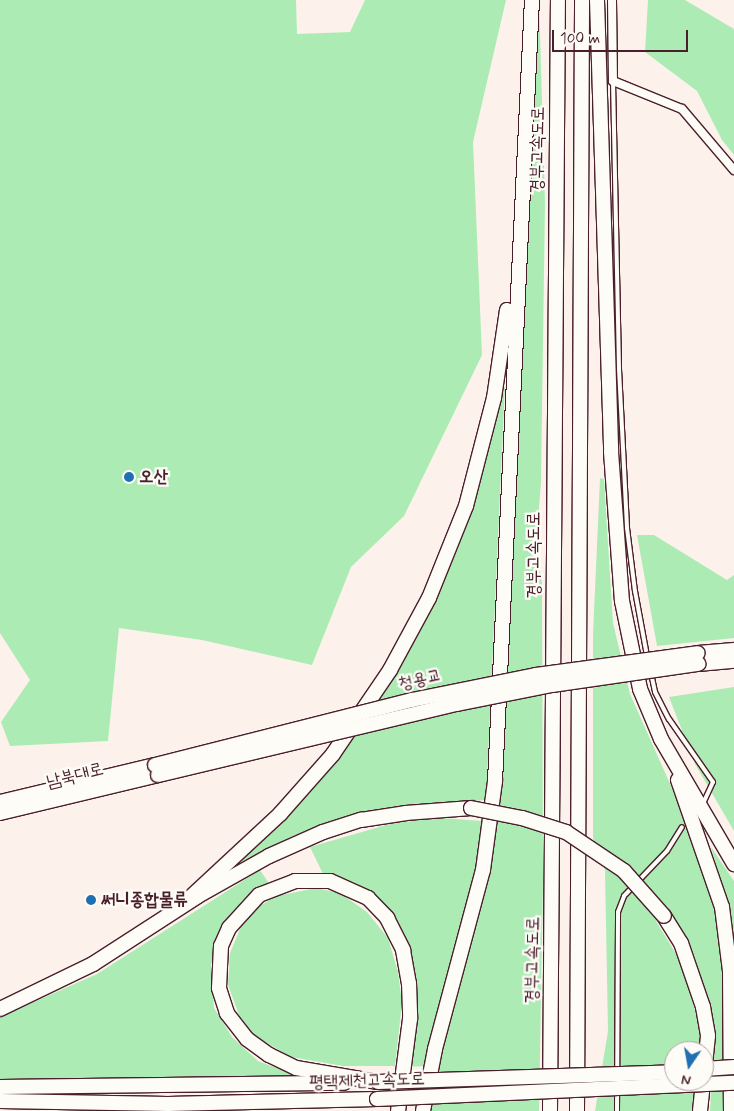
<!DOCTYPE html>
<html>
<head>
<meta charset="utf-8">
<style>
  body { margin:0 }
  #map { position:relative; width:734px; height:1111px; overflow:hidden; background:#fcf2eb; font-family:Mynerve,"Poor Story",sans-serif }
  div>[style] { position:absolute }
  .green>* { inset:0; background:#acecb4 }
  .roads { filter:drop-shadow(1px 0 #4a1f2b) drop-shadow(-1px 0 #4a1f2b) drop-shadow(0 1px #4a1f2b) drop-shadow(0 -1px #4a1f2b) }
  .lane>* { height:4px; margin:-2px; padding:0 2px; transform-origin:2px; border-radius:2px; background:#fdfcf7 }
  .street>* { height:8px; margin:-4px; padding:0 4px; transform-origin:4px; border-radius:4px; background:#fdfcf7 }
  .highway>* { height:14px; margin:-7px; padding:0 7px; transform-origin:7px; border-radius:7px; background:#fdfcf7 }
  .bridges { filter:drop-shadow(1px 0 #4a1f2b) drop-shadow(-1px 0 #4a1f2b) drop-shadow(0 1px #4a1f2b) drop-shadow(0 -1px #4a1f2b) }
  .highway-bridge>* { height:14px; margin:-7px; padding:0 7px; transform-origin:7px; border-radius:7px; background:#fdfcf7 }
  .dots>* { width:14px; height:14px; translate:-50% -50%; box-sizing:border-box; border:2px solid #fdfcf7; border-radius:50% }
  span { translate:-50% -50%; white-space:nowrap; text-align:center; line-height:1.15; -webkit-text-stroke:4.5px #fdfcf7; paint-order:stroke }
  .street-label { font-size:18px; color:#4a1f2b }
  .poi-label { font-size:18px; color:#4a1f2b; font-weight:700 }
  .left { translate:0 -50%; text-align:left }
  .north { position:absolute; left:664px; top:1041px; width:50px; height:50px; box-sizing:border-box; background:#fdfcf7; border:1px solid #b5a4a5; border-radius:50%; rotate:192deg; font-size:14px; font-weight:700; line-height:20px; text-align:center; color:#4a1f2b }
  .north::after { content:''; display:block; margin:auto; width:18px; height:22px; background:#1f6fb2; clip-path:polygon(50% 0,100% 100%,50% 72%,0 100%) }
  .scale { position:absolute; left:552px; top:30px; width:136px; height:22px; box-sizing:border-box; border:2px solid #4a1f2b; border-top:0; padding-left:6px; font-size:15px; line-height:18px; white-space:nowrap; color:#4a1f2b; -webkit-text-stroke:4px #fdfcf7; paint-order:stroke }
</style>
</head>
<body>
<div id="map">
  <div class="green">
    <i style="clip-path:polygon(0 0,296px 0,297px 34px,350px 32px,365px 0,506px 0,473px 142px,482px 355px,404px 516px,351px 567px,312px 665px,202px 640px,119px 628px,108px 741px,10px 746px,1px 722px,30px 680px,0 633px)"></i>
    <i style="clip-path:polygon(539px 0,545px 203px,541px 482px,536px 546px,542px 583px,543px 879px,539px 1111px,429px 1111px,440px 1051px,458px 995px,491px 855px)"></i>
    <i style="clip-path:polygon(648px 0,685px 0,734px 29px,734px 155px,722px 140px,697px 91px,645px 52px)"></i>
    <i style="clip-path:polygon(505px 385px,486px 800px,405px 805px,350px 817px,293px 836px,234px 865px,334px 763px,470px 510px)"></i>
    <i style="clip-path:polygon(600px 478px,604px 479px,613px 623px,630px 694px,684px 815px,713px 898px,725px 989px,724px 1111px,710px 1111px,713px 1049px,708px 1003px,694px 955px,669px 913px,656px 921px,681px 962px,702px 1035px,702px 1051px,674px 1051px,674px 1081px,699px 1081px,696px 1111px,595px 1111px,608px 1031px,605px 870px,593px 838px,593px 634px)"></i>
    <i style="clip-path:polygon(637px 535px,654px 535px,727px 580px,734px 575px,734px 638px,657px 646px)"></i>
    <i style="clip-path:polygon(734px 687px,734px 831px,695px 764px,669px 697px)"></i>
    <i style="clip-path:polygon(441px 818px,482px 821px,476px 871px,425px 1066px,408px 1067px,412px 972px,383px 906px,324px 876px,310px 847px,393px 823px)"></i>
    <i style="clip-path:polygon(711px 847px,734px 881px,734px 959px,729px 912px)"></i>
    <i style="clip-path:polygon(260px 870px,270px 885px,242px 901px,221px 927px,211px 965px,214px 1008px,232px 1037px,258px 1061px,298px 1076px,0 1080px,0 1017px,97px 974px)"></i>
    <i style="clip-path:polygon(316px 888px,340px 893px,367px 912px,388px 938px,398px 972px,402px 1003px,395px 1066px,343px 1066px,291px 1057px,255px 1036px,239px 1015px,228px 985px,230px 953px,242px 924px,261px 905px,277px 896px)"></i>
  </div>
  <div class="roads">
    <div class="lane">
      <i style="left:613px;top:81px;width:288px;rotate:88.8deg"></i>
      <i style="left:619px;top:369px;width:159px;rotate:87.1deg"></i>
      <i style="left:627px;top:528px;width:64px;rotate:82.8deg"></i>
      <i style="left:635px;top:591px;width:66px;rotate:79.5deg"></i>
      <i style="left:651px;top:673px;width:19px;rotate:78deg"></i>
      <i style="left:655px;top:692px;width:30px;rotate:63deg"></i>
      <i style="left:669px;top:719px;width:77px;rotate:55.1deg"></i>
      <i style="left:713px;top:782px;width:21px;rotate:115deg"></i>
      <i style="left:617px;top:1111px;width:199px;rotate:-89.7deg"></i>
      <i style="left:618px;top:912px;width:17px;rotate:-69deg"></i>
      <i style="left:624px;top:896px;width:62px;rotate:-46.3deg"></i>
      <i style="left:667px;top:851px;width:28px;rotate:-58deg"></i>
    </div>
    <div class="street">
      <i style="left:612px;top:0;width:81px;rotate:89.3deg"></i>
      <i style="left:613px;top:81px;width:74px;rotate:22.1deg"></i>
      <i style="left:682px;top:109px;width:80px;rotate:49.6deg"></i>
    </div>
    <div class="highway">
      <i style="left:597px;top:0;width:452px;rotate:88.2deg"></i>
      <i style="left:611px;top:452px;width:149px;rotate:85.8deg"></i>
      <i style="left:622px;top:601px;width:90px;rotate:78.4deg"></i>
      <i style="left:640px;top:689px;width:54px;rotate:67.2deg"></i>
      <i style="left:661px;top:739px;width:145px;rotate:59.7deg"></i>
      <i style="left:698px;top:653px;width:36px;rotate:-5deg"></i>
      <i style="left:698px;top:664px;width:36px;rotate:-5deg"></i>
      <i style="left:678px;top:780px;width:134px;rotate:70.9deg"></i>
      <i style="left:722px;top:907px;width:64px;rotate:82.9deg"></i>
      <i style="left:730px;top:971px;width:140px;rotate:89.6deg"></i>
      <i style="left:0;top:802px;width:159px;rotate:-13.4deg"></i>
      <i style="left:0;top:813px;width:163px;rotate:-13.5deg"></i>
      <i style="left:182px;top:905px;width:134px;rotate:-42.9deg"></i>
      <i style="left:280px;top:814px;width:80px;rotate:-48.5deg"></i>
      <i style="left:333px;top:754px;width:102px;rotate:-55.8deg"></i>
      <i style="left:390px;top:670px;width:82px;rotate:-61.6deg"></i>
      <i style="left:429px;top:598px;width:99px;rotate:-68.1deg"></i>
      <i style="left:466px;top:506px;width:112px;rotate:-75.5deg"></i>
      <i style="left:494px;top:398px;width:89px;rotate:-81.6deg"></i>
      <i style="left:664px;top:916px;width:32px;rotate:58deg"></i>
      <i style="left:681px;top:943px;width:68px;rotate:71deg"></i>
      <i style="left:703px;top:1007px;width:29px;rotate:80deg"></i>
      <i style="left:708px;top:1036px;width:75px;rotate:96.1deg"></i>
      <i style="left:0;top:1009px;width:103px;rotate:-25.8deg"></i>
      <i style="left:93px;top:964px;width:125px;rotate:-32.9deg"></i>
      <i style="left:198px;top:896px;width:81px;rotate:-29.4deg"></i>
      <i style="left:269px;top:856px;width:59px;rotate:-24deg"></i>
      <i style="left:323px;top:832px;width:40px;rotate:-18deg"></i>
      <i style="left:361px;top:820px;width:46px;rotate:-8.8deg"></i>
      <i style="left:406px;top:813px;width:65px;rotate:-4.4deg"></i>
      <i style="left:378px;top:1082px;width:83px;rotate:-170.3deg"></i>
      <i style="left:296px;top:1068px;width:30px;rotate:-154deg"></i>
      <i style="left:269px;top:1055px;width:27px;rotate:-144deg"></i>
      <i style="left:247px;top:1039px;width:33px;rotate:-128deg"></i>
      <i style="left:227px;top:1013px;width:26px;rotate:-108deg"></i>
      <i style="left:219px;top:988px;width:42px;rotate:-87.3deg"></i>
      <i style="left:221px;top:946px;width:20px;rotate:-66deg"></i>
      <i style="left:229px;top:928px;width:45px;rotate:-47.7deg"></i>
      <i style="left:259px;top:895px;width:39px;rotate:-21deg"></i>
      <i style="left:295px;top:881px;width:35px"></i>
      <i style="left:330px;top:881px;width:42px;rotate:24.1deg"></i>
      <i style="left:368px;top:898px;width:28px;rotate:46deg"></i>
      <i style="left:387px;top:918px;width:36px;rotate:63deg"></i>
      <i style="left:403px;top:950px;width:34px;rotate:80deg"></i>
      <i style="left:409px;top:983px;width:36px;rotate:88deg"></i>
      <i style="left:410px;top:1019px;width:93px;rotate:97.4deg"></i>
      <i style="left:0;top:1087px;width:344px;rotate:-0.7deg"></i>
      <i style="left:0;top:1101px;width:168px;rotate:1deg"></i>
      <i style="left:168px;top:1104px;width:209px;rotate:-1.4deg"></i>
      <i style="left:423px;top:1111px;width:63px;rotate:-79deg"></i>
      <i style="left:435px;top:1049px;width:185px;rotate:-75deg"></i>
      <i style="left:483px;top:870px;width:90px;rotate:-82.3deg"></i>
      <i style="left:495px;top:781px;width:782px;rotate:-87.29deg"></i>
      <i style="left:550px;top:1111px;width:1111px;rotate:-89.59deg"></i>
      <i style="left:577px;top:1111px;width:1111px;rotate:-89.74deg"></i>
    </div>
  </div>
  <div class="bridges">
    <div class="highway-bridge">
      <i style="left:155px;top:765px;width:265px;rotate:-14.2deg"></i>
      <i style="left:412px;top:700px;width:126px;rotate:-11.4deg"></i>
      <i style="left:536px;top:675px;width:163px;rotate:-7.7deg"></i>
      <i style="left:158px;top:775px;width:307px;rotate:-13.4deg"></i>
      <i style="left:457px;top:704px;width:97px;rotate:-11.3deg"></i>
      <i style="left:552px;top:685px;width:148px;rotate:-8.2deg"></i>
      <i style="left:471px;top:808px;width:52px;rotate:11.1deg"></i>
      <i style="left:522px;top:818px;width:46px;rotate:17.7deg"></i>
      <i style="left:566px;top:832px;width:70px;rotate:33.9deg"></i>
      <i style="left:624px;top:871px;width:60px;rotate:48.4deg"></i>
      <i style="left:704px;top:1069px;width:30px;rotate:-4deg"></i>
      <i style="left:378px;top:1082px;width:296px;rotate:-1.9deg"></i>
      <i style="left:377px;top:1099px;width:357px;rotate:-2.6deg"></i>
    </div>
  </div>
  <div class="dots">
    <i style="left:129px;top:477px;background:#1f6fb2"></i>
    <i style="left:91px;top:900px;background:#1f6fb2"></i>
  </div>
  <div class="street-label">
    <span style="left:538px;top:150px;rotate:-89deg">경부고속도로</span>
    <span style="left:534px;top:555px;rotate:-90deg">경부고속도로</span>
    <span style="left:420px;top:680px;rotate:-13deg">청용교</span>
    <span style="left:75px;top:776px;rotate:-14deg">남북대로</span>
    <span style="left:533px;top:960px;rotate:-89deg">경부고속도로</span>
    <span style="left:367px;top:1081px;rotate:-2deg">평택제천고속도로</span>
  </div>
  <div class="poi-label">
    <span class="left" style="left:139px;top:477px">오산</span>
    <span class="left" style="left:101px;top:900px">써니종합물류</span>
  </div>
  <div class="north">N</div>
  <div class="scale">100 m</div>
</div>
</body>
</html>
